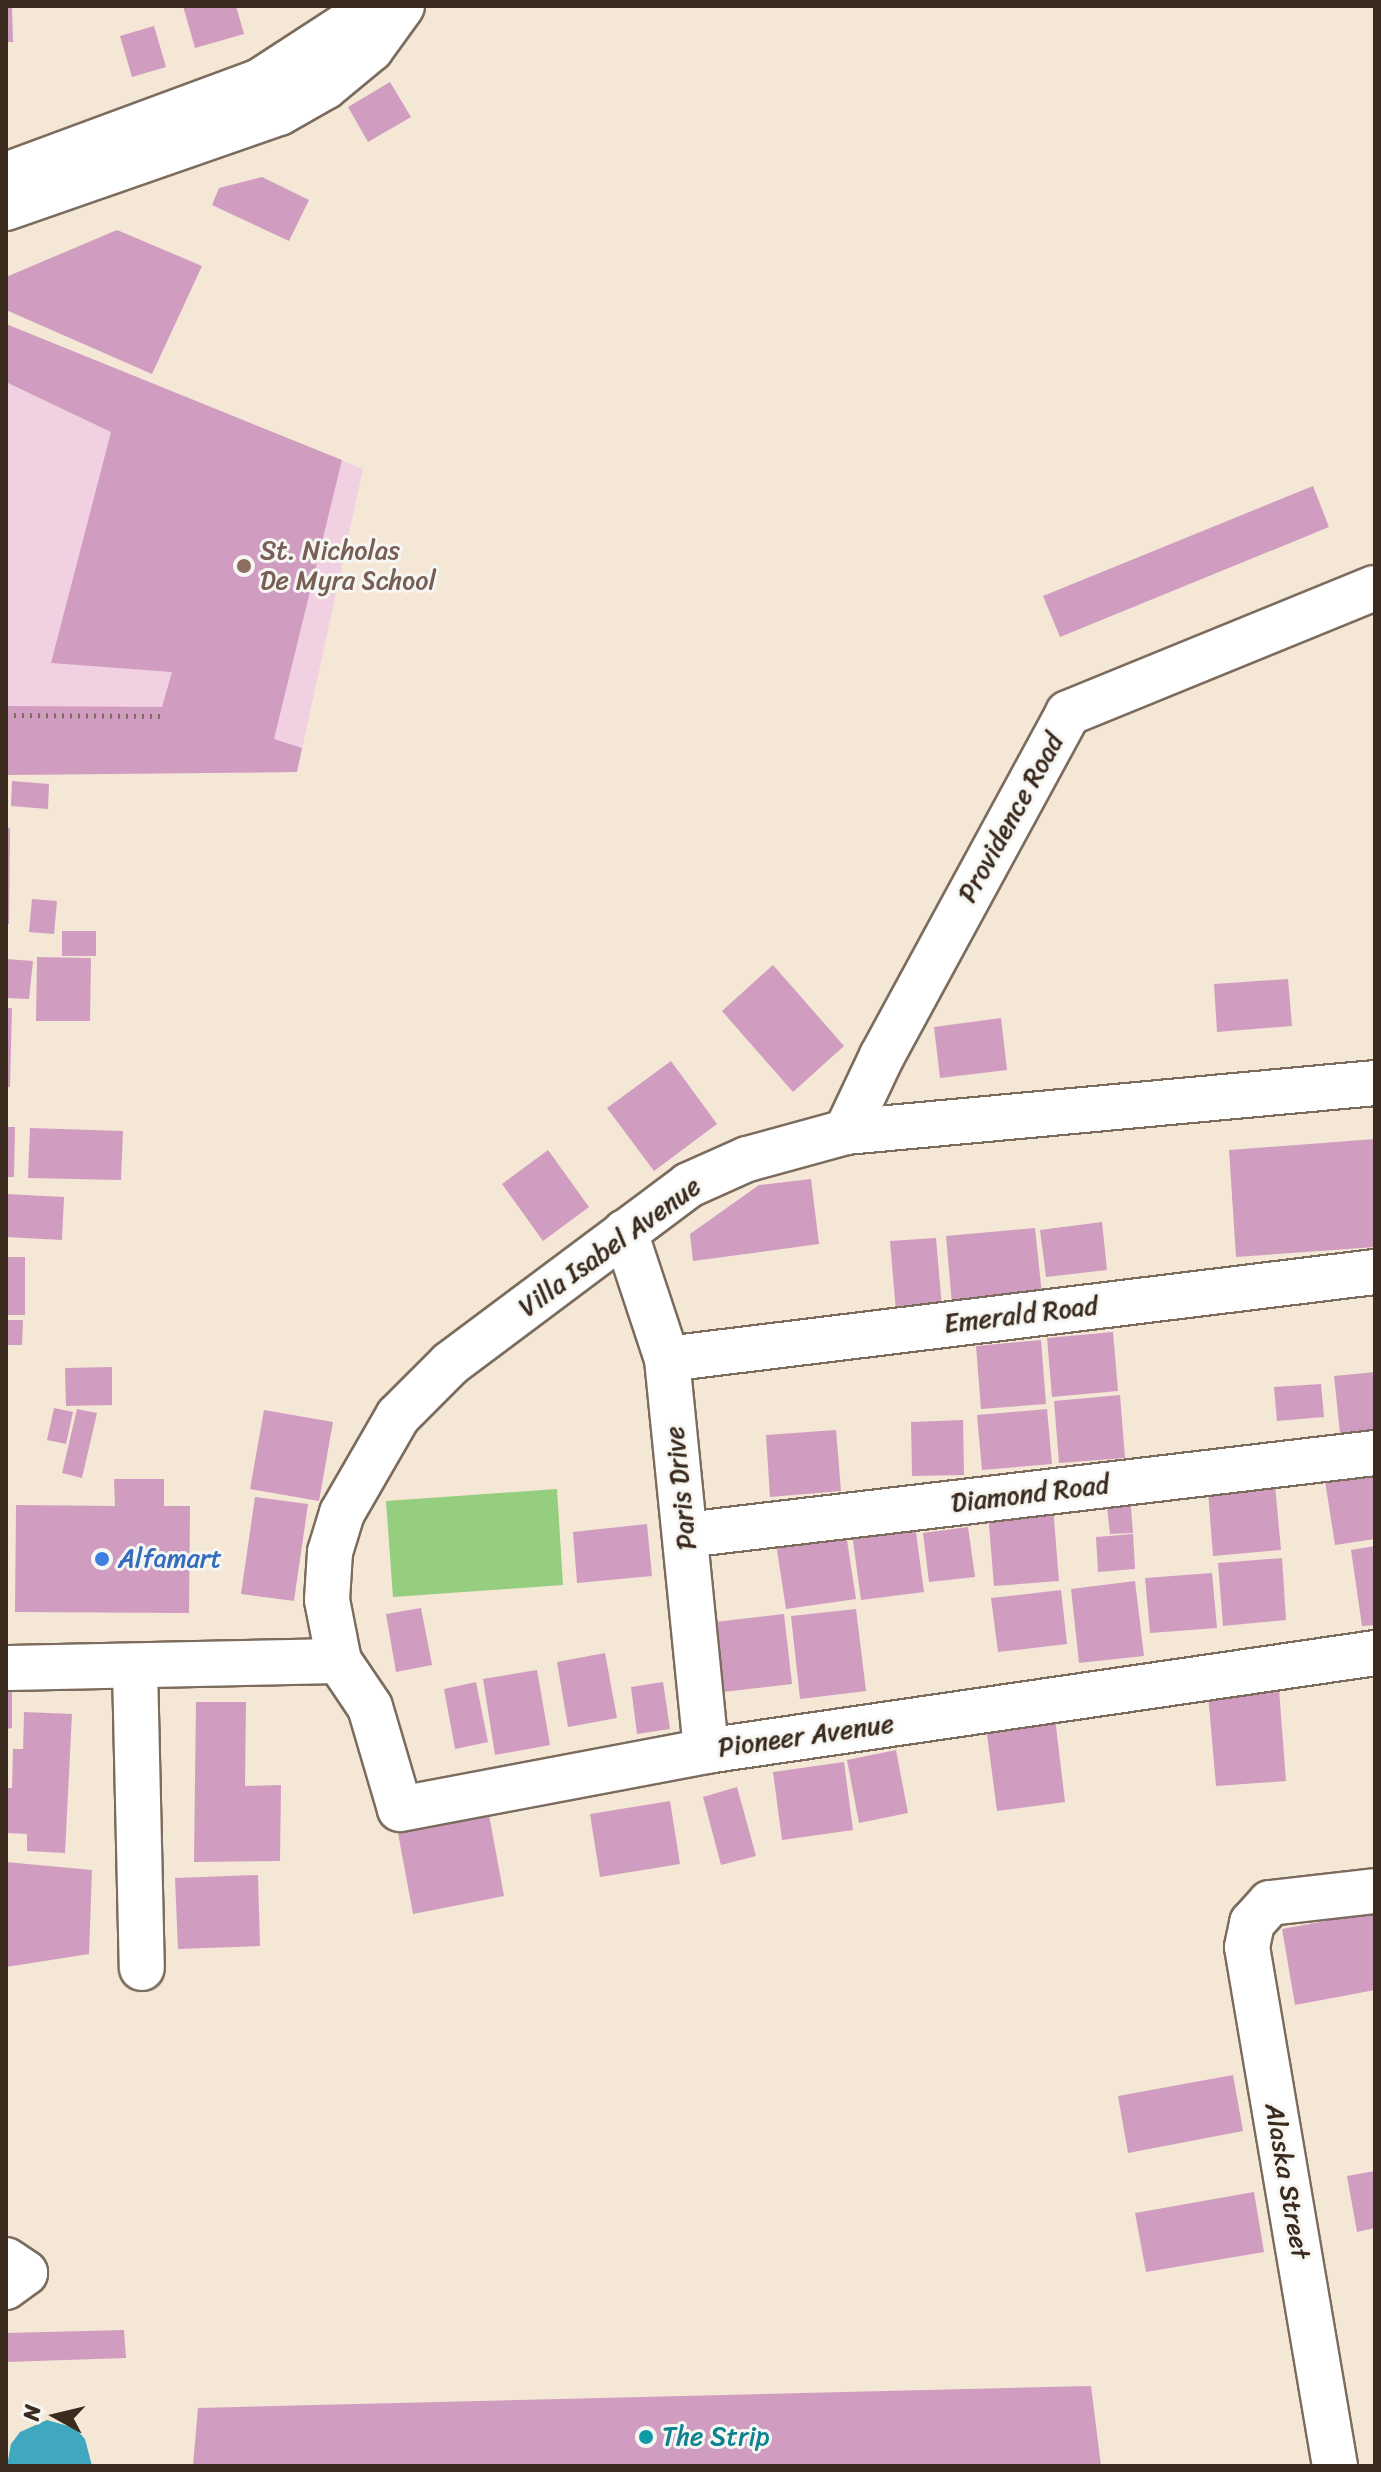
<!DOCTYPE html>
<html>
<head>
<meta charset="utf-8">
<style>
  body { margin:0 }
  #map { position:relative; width:1381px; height:2472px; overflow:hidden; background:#f4e7d5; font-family:Sriracha,sans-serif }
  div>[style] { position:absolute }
  .built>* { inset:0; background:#f1d0e2 }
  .green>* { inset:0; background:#96ce80 }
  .water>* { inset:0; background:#3fa8bf }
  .building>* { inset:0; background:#d09dc1 }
  .path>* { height:5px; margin-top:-2.5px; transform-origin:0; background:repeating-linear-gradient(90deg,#7c6c5e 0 2px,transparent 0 8px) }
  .roads { filter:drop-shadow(2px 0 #7c6c5e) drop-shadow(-2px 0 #7c6c5e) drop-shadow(0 2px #7c6c5e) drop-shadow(0 -2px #7c6c5e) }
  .minor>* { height:44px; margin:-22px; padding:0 22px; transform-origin:22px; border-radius:22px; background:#fff }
  .dots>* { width:22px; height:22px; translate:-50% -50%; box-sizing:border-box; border:4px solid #f6f6f2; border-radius:50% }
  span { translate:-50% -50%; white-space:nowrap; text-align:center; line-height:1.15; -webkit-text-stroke:6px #f6f6f2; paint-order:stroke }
  .education-label { font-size:26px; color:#785e54 }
  .left { translate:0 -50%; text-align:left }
  .street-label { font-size:26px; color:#3b2a1e }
  .shop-label { font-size:26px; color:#366cbe }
  .culture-label { font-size:26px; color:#0d838f }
  .frame { position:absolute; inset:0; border:8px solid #3b2a1e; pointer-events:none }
  .north { position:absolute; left:16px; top:2376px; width:80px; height:80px; -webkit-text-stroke:6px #f6f6f2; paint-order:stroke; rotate:278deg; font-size:22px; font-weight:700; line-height:32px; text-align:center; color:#3b2a1e }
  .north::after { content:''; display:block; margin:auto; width:28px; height:36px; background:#3b2a1e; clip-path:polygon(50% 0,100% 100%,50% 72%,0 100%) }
</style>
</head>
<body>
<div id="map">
  <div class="built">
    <i style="clip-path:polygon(6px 324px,363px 469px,297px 772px,6px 775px)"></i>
  </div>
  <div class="green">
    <i style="clip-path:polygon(557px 1489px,563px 1585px,393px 1597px,386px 1501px)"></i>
  </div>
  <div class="water">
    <i style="clip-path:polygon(47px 2420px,75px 2428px,85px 2439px,92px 2466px,7px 2466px,11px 2444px,20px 2432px)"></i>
  </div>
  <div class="building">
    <i style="clip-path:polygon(6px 6px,12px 6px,13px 42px,6px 42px)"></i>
    <i style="clip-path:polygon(183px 6px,236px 6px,244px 34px,195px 48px)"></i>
    <i style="clip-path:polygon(154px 26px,166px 67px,132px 77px,120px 36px)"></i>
    <i style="clip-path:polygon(390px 82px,411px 117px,368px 142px,348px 107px)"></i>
    <i style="clip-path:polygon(262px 177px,309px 200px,289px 241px,212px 205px,219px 188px)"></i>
    <i style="clip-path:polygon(117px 230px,202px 266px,152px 374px,6px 310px,6px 277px)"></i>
    <i style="clip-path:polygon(6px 324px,342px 460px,274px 739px,302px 748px,297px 772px,6px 775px,6px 706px,162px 707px,172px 672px,51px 663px,111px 432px,6px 382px)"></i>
    <i style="clip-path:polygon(1313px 486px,1329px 527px,1060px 637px,1043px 596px)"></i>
    <i style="clip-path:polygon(12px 781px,49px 784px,48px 809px,11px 806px)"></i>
    <i style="clip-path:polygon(6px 828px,10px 828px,9px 924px,6px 924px)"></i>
    <i style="clip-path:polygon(32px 899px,57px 901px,54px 934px,29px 932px)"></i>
    <i style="clip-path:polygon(62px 931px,96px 931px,96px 956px,62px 956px)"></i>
    <i style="clip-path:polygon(37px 957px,91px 958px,90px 1021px,36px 1021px)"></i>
    <i style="clip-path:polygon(6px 959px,33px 961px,29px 999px,6px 998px)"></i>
    <i style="clip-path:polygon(773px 965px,844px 1046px,793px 1092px,722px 1011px)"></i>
    <i style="clip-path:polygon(1288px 979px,1292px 1026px,1217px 1032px,1214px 984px)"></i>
    <i style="clip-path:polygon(6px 1008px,12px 1008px,10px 1087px,6px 1087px)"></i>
    <i style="clip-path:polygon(1001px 1018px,1007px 1070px,940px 1078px,934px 1027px)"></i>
    <i style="clip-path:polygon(671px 1061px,717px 1124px,654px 1171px,607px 1108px)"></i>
    <i style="clip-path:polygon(6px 1127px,15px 1127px,14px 1177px,6px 1177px)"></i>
    <i style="clip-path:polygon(30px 1128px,123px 1131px,121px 1180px,28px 1178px)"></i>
    <i style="clip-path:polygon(1375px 1139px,1375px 1247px,1236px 1257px,1229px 1150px)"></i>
    <i style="clip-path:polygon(548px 1150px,589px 1207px,543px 1241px,502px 1184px)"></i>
    <i style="clip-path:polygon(811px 1179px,819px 1244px,693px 1261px,690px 1234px,759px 1185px)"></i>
    <i style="clip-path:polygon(6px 1194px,64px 1197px,62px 1240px,6px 1237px)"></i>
    <i style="clip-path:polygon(1102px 1222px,1107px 1270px,1046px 1277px,1040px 1230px)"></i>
    <i style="clip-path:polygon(1035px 1228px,1042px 1295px,952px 1304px,946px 1236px)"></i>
    <i style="clip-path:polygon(936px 1238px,942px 1308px,896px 1312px,890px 1241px)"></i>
    <i style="clip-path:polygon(6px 1257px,25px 1257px,25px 1315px,6px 1315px)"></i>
    <i style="clip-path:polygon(6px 1320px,23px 1320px,22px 1345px,6px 1345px)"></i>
    <i style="clip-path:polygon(1113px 1332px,1118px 1391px,1052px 1397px,1047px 1338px)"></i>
    <i style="clip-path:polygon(1041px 1340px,1046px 1404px,981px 1409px,976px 1346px)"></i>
    <i style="clip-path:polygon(112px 1367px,112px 1405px,66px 1406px,65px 1368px)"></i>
    <i style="clip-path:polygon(1375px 1372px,1375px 1429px,1340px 1433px,1334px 1376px)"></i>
    <i style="clip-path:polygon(1321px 1384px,1324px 1417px,1277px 1421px,1274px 1387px)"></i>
    <i style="clip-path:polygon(1120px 1395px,1125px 1458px,1059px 1463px,1054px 1401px)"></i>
    <i style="clip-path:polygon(54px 1408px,73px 1412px,66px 1444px,47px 1440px)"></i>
    <i style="clip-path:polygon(77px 1409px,97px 1413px,82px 1478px,62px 1473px)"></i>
    <i style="clip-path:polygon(1047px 1409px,1052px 1464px,982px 1470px,977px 1415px)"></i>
    <i style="clip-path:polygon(264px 1410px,333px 1422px,319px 1501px,250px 1489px)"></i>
    <i style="clip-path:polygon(963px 1420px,964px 1475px,912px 1476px,911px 1422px)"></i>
    <i style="clip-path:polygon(836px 1430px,841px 1491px,770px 1497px,766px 1435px)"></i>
    <i style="clip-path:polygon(1375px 1473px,1375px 1539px,1335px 1545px,1325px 1481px)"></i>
    <i style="clip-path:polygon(114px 1479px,164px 1479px,164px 1506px,190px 1506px,189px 1613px,15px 1612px,16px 1505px,115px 1506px)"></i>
    <i style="clip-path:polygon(1275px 1485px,1281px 1550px,1213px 1556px,1208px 1491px)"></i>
    <i style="clip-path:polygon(1130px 1495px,1133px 1533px,1110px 1534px,1106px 1498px)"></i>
    <i style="clip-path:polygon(255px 1497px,308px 1504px,294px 1601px,241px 1594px)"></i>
    <i style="clip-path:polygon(1053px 1507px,1059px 1581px,994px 1586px,988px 1513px)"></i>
    <i style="clip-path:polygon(914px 1517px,924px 1592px,861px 1600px,851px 1526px)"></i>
    <i style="clip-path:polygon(647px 1524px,652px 1576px,577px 1583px,573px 1532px)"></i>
    <i style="clip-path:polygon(845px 1527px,856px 1599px,786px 1609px,775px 1537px)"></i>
    <i style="clip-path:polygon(968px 1527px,975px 1577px,929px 1582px,923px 1533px)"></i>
    <i style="clip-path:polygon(1133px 1534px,1135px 1569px,1098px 1572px,1096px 1537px)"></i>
    <i style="clip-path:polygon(1375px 1546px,1375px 1625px,1362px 1626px,1351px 1550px)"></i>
    <i style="clip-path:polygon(1282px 1558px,1286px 1620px,1223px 1626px,1218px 1563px)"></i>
    <i style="clip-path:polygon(1212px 1573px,1217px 1628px,1150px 1633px,1145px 1578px)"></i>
    <i style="clip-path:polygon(1135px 1581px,1144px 1656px,1079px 1663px,1071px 1589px)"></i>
    <i style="clip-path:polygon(1061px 1590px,1067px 1644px,998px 1652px,991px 1598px)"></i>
    <i style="clip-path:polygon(421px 1608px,432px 1665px,396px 1672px,386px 1614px)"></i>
    <i style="clip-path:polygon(856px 1609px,866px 1691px,800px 1699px,791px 1616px)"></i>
    <i style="clip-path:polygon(784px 1614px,792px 1684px,723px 1692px,715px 1622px)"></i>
    <i style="clip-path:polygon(605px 1653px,617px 1718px,568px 1727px,557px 1662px)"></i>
    <i style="clip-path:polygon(537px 1670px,550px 1745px,495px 1755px,483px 1679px)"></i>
    <i style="clip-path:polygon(476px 1682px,488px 1742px,455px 1749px,444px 1689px)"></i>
    <i style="clip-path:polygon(663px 1682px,670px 1729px,637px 1734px,631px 1687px)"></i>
    <i style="clip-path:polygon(1279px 1689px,1286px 1781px,1216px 1786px,1208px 1694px)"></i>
    <i style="clip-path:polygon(6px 1692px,12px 1692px,12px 1728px,6px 1729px)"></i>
    <i style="clip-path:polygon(196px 1702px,246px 1702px,245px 1786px,281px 1785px,280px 1861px,194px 1862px)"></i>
    <i style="clip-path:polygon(24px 1712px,72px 1714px,65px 1853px,27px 1851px,27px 1834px,6px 1833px,6px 1788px,12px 1788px,13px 1749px,23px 1749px)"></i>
    <i style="clip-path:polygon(1055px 1718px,1065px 1802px,997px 1811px,986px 1727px)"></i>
    <i style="clip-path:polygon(896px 1750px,908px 1813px,859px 1823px,847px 1760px)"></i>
    <i style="clip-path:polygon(844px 1762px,853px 1830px,782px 1840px,773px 1772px)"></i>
    <i style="clip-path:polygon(737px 1787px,756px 1856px,721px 1865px,703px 1797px)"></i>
    <i style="clip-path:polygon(670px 1801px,680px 1864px,600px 1877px,590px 1814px)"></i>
    <i style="clip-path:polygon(489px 1815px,504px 1896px,413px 1914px,398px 1833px)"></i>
    <i style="clip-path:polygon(6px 1862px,92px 1870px,89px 1954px,6px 1967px)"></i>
    <i style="clip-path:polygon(258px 1875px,260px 1946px,178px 1949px,175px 1878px)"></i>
    <i style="clip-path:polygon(1375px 1912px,1375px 1990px,1295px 2005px,1282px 1929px)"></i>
    <i style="clip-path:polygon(1233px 2075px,1243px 2131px,1128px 2153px,1118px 2096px)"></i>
    <i style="clip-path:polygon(1375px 2171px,1375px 2228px,1357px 2232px,1347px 2176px)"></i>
    <i style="clip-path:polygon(1254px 2192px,1264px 2252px,1146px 2272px,1135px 2213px)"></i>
    <i style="clip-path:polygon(124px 2330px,126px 2358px,6px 2362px,6px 2333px)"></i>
    <i style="clip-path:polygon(1091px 2386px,1101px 2466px,193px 2466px,198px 2408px)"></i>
  </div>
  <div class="path">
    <i style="left:6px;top:715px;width:154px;rotate:0.4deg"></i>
  </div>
  <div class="roads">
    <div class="minor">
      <i style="left:6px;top:175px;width:271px;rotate:-20.3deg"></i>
      <i style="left:260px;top:81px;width:106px;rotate:-33.1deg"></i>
      <i style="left:349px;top:23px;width:22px;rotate:-51deg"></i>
      <i style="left:6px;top:208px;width:289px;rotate:-19.2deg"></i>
      <i style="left:279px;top:113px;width:53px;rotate:-29.5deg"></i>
      <i style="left:325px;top:87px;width:60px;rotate:-39.6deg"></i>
      <i style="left:371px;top:49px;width:53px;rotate:-54.2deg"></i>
      <i style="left:1375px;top:1083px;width:531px;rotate:174.71deg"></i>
      <i style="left:846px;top:1132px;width:103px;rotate:164.7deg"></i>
      <i style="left:747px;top:1159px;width:64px;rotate:155.9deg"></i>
      <i style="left:689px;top:1185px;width:299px;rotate:143.2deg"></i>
      <i style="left:450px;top:1364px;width:74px;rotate:135deg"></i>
      <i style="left:398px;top:1416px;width:112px;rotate:120deg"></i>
      <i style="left:342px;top:1513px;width:41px;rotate:107.1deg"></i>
      <i style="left:330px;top:1552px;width:48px;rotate:93.6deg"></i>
      <i style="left:327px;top:1600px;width:62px;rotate:78.9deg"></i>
      <i style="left:339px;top:1661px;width:55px;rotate:56deg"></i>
      <i style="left:370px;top:1707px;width:106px;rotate:73.6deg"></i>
      <i style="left:400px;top:1809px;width:311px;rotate:-10.7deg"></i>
      <i style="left:706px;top:1751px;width:676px;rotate:-8.33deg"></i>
      <i style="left:846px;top:1132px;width:84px;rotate:-64.7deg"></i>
      <i style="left:882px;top:1056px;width:390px;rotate:-61.5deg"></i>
      <i style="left:1068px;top:713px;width:331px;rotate:-22.2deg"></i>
      <i style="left:625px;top:1232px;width:134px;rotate:71.7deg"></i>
      <i style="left:667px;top:1359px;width:394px;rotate:84.3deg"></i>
      <i style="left:667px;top:1359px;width:713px;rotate:-7.01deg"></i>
      <i style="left:686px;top:1535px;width:694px;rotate:-6.79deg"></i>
      <i style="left:6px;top:1668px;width:333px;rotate:-1.2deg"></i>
      <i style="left:135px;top:1668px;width:300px;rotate:88.7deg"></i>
      <i style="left:6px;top:2260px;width:23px;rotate:34deg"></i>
      <i style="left:25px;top:2273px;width:24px;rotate:144deg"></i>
      <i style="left:1335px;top:2466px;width:526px;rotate:-99.62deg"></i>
      <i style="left:1247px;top:1947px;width:25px;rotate:-78deg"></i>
      <i style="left:1252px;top:1923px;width:27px;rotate:-48deg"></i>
      <i style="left:1270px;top:1903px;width:106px;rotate:-6.5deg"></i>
    </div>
  </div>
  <div class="dots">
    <i style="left:244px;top:566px;background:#8d6e63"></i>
    <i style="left:102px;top:1559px;background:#3f7fe0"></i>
    <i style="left:646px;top:2437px;background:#0f9aa8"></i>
  </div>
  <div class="education-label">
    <span class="left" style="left:260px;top:566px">St. Nicholas<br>De Myra School</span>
  </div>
  <div class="street-label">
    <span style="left:1011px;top:818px;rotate:-61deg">Providence Road</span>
    <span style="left:610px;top:1247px;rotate:-36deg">Villa Isabel Avenue</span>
    <span style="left:1021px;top:1315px;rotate:-7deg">Emerald Road</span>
    <span style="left:681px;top:1488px;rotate:-96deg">Paris Drive</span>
    <span style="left:1030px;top:1494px;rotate:-7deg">Diamond Road</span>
    <span style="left:806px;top:1736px;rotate:-8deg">Pioneer Avenue</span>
    <span style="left:1287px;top:2181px;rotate:80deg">Alaska Street</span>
  </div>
  <div class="shop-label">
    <span class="left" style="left:118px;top:1559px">Alfamart</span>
  </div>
  <div class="culture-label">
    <span class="left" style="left:662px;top:2437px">The Strip</span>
  </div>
  <div class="frame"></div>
  <div class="north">N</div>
</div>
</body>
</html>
